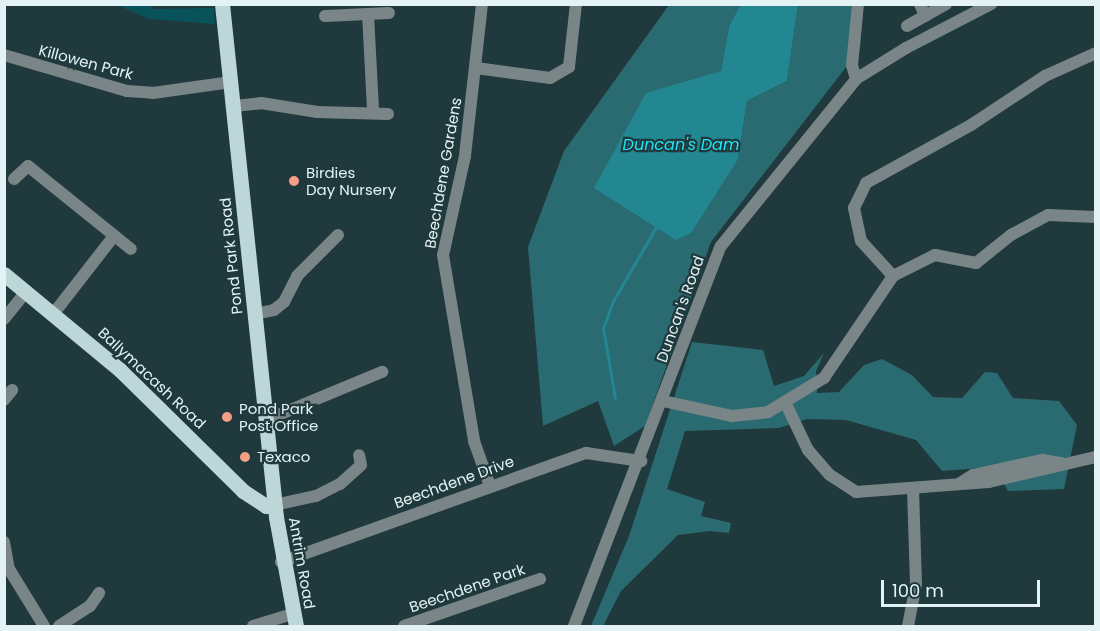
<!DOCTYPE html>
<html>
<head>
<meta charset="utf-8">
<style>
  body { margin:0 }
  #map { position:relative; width:1100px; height:631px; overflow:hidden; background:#20393c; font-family:Poppins,sans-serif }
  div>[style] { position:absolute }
  .green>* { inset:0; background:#075359 }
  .forest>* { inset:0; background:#2a6b72 }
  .water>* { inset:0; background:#238791 }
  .stream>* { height:3px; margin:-1.5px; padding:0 1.5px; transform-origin:1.5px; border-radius:1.5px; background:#238791 }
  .minor>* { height:12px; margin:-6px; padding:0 6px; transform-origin:6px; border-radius:6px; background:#798586 }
  .major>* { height:15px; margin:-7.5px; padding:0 7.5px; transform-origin:7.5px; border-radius:7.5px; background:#bdd6d8 }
  .dots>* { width:16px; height:16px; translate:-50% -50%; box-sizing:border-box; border:3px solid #20393c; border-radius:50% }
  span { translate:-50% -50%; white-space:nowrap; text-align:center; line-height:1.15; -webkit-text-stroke:4.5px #20393c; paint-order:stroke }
  .street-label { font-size:15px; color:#e3f2f4 }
  .poi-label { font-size:15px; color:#e3f2f4 }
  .left { translate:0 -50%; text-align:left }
  .water-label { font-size:16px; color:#1fe6f6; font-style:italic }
  .frame { position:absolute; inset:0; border:6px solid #e3f2f4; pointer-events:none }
  .scale { position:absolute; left:881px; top:580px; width:159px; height:27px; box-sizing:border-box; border:3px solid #e3f2f4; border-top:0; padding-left:8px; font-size:18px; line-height:21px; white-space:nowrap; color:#e3f2f4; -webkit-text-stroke:4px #20393c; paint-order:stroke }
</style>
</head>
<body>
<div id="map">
  <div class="green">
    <i style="clip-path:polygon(117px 5px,151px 5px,152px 9px,214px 8px,215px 24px,149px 19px)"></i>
  </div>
  <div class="forest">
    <i style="clip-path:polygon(669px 5px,740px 5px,729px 26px,721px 71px,693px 80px,738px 159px,747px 101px,787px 81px,798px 5px,863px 5px,860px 49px,711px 242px,645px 426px,614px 446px,598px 401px,543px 426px,528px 247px,564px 151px)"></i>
    <i style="clip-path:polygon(692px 342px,763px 350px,774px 386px,804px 376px,824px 353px,816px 371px,817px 393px,839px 392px,864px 365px,882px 359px,912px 375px,933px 397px,962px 398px,985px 372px,997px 373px,1013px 398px,1059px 401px,1077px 425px,1064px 489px,1008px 491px,995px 467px,942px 471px,916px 440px,846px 420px,807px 419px,779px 428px,685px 431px,667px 489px,705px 502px,701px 516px,731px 523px,729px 533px,710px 531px,678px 535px,621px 591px,603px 626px,591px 626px,629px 536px)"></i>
  </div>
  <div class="water">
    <i style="clip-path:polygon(740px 5px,798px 5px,787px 81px,747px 101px,738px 159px,691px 233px,676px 240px,594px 188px,646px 93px,721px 71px,729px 26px)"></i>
  </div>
  <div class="stream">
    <i style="left:615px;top:398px;width:71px;rotate:-99.7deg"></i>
    <i style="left:603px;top:328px;width:29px;rotate:-70deg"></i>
    <i style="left:613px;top:301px;width:86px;rotate:-59.8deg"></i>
  </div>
  <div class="minor">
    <i style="left:482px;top:4px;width:153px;rotate:96.4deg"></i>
    <i style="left:465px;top:156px;width:101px;rotate:102.5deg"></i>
    <i style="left:443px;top:255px;width:189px;rotate:80.5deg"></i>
    <i style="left:474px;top:441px;width:48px;rotate:70.4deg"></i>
    <i style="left:920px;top:4px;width:13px;rotate:67deg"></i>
    <i style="left:368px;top:14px;width:97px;rotate:87deg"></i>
    <i style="left:325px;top:16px;width:64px;rotate:-2.7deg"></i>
    <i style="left:907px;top:26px;width:45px;rotate:-29.4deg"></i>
    <i style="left:4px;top:55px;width:128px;rotate:16.3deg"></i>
    <i style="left:127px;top:91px;width:26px;rotate:4deg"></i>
    <i style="left:153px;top:93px;width:79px;rotate:-8deg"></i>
    <i style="left:476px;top:68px;width:75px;rotate:7.7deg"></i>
    <i style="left:550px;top:78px;width:22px;rotate:-30deg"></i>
    <i style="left:569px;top:67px;width:63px;rotate:-83.7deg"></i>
    <i style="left:856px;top:79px;width:15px;rotate:-106deg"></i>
    <i style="left:852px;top:65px;width:61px;rotate:-84.4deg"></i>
    <i style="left:234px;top:106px;width:27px;rotate:-6deg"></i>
    <i style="left:261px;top:103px;width:57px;rotate:9.1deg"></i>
    <i style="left:317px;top:112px;width:71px;rotate:1.6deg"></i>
    <i style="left:14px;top:179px;width:19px;rotate:-43deg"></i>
    <i style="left:28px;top:166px;width:132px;rotate:38.9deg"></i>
    <i style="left:893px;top:276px;width:47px;rotate:-132.4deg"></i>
    <i style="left:861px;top:241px;width:34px;rotate:-102deg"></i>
    <i style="left:854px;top:208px;width:28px;rotate:-64deg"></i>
    <i style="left:866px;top:183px;width:120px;rotate:-28.9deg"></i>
    <i style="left:971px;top:125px;width:89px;rotate:-33.5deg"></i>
    <i style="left:1045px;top:76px;width:56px;rotate:-24.3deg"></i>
    <i style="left:54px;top:313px;width:98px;rotate:-52.1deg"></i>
    <i style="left:255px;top:314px;width:19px;rotate:-12deg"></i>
    <i style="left:274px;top:310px;width:13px;rotate:-39deg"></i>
    <i style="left:284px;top:302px;width:29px;rotate:-63deg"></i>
    <i style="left:297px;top:276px;width:58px;rotate:-45deg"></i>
    <i style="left:4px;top:319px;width:35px;rotate:-51deg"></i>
    <i style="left:4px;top:400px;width:13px;rotate:-51deg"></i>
    <i style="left:663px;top:401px;width:71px;rotate:12.3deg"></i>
    <i style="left:732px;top:416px;width:36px;rotate:-6deg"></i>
    <i style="left:768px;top:412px;width:66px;rotate:-31.3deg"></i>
    <i style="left:824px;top:378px;width:123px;rotate:-55.9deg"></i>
    <i style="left:893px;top:276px;width:47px;rotate:-26.6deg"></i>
    <i style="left:935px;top:255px;width:42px;rotate:11deg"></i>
    <i style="left:976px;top:263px;width:45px;rotate:-38.7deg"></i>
    <i style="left:1011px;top:235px;width:42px;rotate:-28.4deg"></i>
    <i style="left:1048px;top:215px;width:48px;rotate:2.4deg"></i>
    <i style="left:785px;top:402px;width:53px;rotate:64.4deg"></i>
    <i style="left:808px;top:450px;width:33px;rotate:49deg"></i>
    <i style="left:830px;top:475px;width:31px;rotate:33deg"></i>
    <i style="left:856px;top:492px;width:133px;rotate:-4.3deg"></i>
    <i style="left:989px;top:482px;width:110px;rotate:-13.2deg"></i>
    <i style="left:266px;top:420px;width:126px;rotate:-22.5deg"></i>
    <i style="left:960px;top:483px;width:15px;rotate:-32deg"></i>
    <i style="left:973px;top:475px;width:71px;rotate:-12.3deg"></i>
    <i style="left:1042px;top:460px;width:20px;rotate:9deg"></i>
    <i style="left:274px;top:505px;width:43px;rotate:-12.1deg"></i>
    <i style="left:316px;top:496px;width:27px;rotate:-27deg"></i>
    <i style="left:340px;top:484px;width:28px;rotate:-42deg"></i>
    <i style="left:361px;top:465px;width:10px;rotate:-101deg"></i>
    <i style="left:4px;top:542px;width:27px;rotate:80deg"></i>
    <i style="left:9px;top:569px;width:67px;rotate:58.4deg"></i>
    <i style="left:281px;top:562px;width:324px;rotate:-19.7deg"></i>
    <i style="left:586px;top:453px;width:56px;rotate:8.3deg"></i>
    <i style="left:59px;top:626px;width:37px;rotate:-33deg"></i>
    <i style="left:90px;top:606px;width:16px;rotate:-55deg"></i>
    <i style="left:253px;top:626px;width:41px;rotate:-17.1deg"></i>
    <i style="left:404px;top:626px;width:144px;rotate:-19.1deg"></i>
    <i style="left:574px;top:626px;width:407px;rotate:-68.9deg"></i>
    <i style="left:721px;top:246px;width:215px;rotate:-51deg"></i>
    <i style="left:856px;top:79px;width:59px;rotate:-31.8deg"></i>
    <i style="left:906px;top:48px;width:96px;rotate:-27.4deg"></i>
    <i style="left:908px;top:626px;width:43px;rotate:-79.2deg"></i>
    <i style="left:916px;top:584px;width:95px;rotate:-91.8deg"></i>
  </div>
  <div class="major">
    <i style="left:222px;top:4px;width:516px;rotate:83.99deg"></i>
    <i style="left:276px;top:517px;width:111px;rotate:79.6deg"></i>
    <i style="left:4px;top:274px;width:151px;rotate:39.6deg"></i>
    <i style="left:120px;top:370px;width:173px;rotate:44.5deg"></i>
    <i style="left:243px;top:491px;width:27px;rotate:33deg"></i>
    <i style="left:266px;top:506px;width:8px;rotate:-7deg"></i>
  </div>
  <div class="dots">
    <i style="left:294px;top:181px;background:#f49e87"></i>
    <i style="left:227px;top:417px;background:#f49e87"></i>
    <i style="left:245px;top:457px;background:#f49e87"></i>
  </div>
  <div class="street-label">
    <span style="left:86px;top:62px;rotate:15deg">Killowen Park</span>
    <span style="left:443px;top:173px;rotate:-80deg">Beechdene Gardens</span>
    <span style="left:231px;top:256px;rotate:-96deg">Pond Park Road</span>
    <span style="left:680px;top:309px;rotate:-70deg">Duncan's Road</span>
    <span style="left:152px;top:378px;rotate:43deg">Ballymacash Road</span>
    <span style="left:454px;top:482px;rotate:-20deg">Beechdene Drive</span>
    <span style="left:302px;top:563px;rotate:80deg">Antrim Road</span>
    <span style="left:467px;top:588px;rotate:-19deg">Beechdene Park</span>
  </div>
  <div class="poi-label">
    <span class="left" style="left:306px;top:181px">Birdies<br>Day Nursery</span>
    <span class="left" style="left:239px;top:417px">Pond Park<br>Post Office</span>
    <span class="left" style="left:257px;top:457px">Texaco</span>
  </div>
  <div class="water-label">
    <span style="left:681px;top:145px">Duncan's Dam</span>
  </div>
  <div class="frame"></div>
  <div class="scale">100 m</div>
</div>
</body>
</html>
